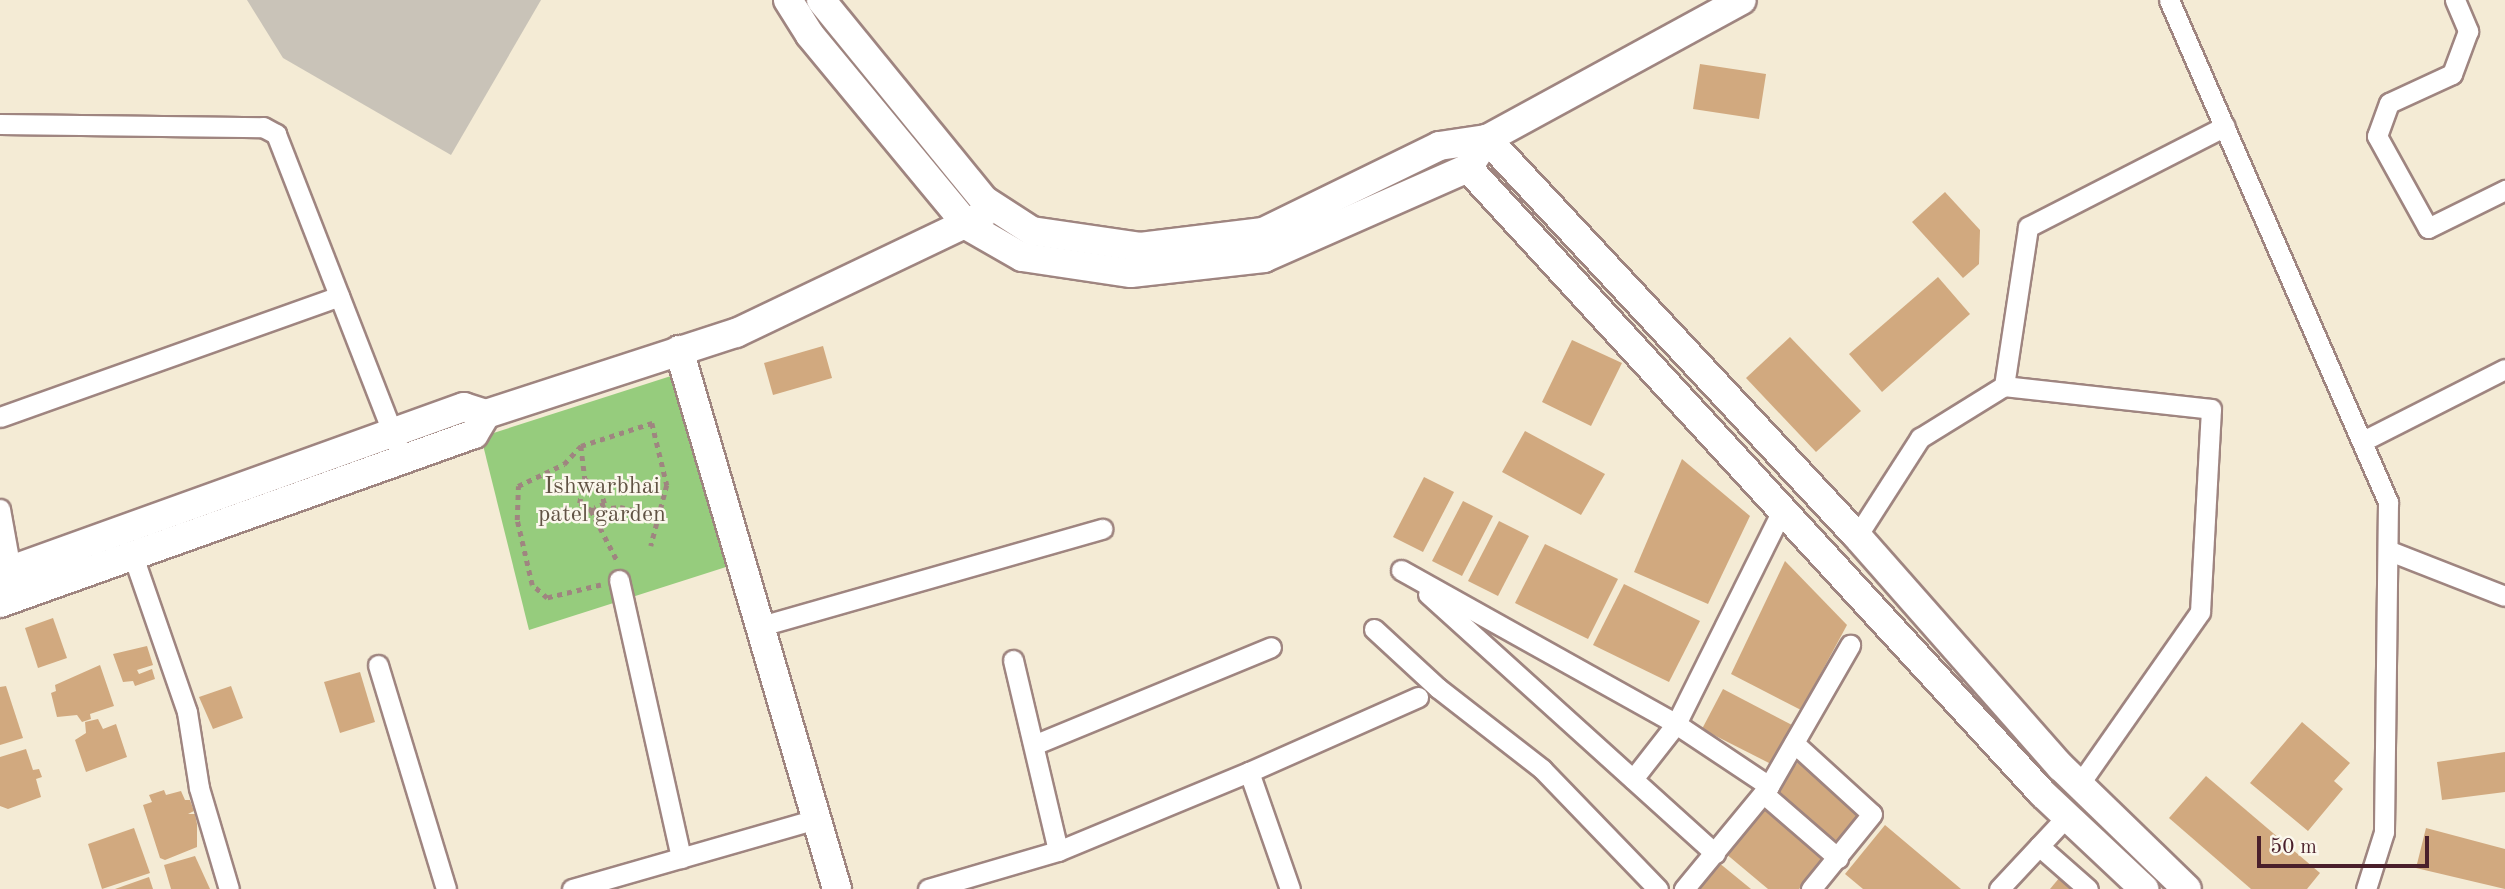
<!DOCTYPE html>
<html>
<head>
<meta charset="utf-8">
<style>
  body { margin:0 }
  #map { position:relative; width:2505px; height:889px; overflow:hidden; background:#f4ebd5; font-family:"Old Standard TT",serif }
  div>[style] { position:absolute }
  .industrial>* { inset:0; background:#c9c3b8 }
  .green>* { inset:0; background:#96cc7d }
  .building>* { inset:0; background:#d1a97f }
  .path>* { height:4.5px; margin-top:-2.25px; transform-origin:0; background:repeating-linear-gradient(90deg,#9f8580 0 5px,transparent 0 10px) }
  .roads { filter:drop-shadow(2px 0 #9f8580) drop-shadow(-2px 0 #9f8580) drop-shadow(0 2px #9f8580) drop-shadow(0 -2px #9f8580) }
  .street>* { height:19px; margin:-9.5px; padding:0 9.5px; transform-origin:9.5px; border-radius:9.5px; background:#fff }
  .secondary>* { height:28px; margin:-14px; padding:0 14px; transform-origin:14px; border-radius:14px; background:#fff }
  span { translate:-50% -50%; white-space:nowrap; text-align:center; line-height:1.15; -webkit-text-stroke:5px #fbf7ec; paint-order:stroke }
  .park-label { font-size:24px; color:#615344 }
  .scale { position:absolute; left:2257px; top:836px; width:172px; height:32px; box-sizing:border-box; border:4px solid #4a1f2b; border-top:0; padding-left:9px; font-size:21px; line-height:24px; white-space:nowrap; color:#4a1f2b; -webkit-text-stroke:5px #fbf7ec; paint-order:stroke }
</style>
</head>
<body>
<div id="map">
  <div class="industrial">
    <i style="clip-path:polygon(247px 0,541px 0,451px 155px,283px 58px)"></i>
  </div>
  <div class="green">
    <i style="clip-path:polygon(671px 376px,726px 567px,529px 630px,481px 437px)"></i>
  </div>
  <div class="building">
    <i style="clip-path:polygon(1700px 64px,1766px 74px,1759px 119px,1693px 109px)"></i>
    <i style="clip-path:polygon(1945px 192px,1980px 230px,1979px 264px,1963px 278px,1912px 222px)"></i>
    <i style="clip-path:polygon(1938px 277px,1970px 314px,1882px 392px,1849px 354px)"></i>
    <i style="clip-path:polygon(1790px 337px,1861px 411px,1816px 452px,1746px 378px)"></i>
    <i style="clip-path:polygon(1572px 340px,1622px 363px,1591px 426px,1542px 402px)"></i>
    <i style="clip-path:polygon(823px 346px,832px 378px,773px 395px,764px 363px)"></i>
    <i style="clip-path:polygon(1525px 431px,1605px 474px,1581px 515px,1502px 472px)"></i>
    <i style="clip-path:polygon(1682px 459px,1750px 516px,1708px 604px,1634px 572px)"></i>
    <i style="clip-path:polygon(1424px 477px,1454px 492px,1423px 552px,1393px 537px)"></i>
    <i style="clip-path:polygon(1463px 501px,1493px 516px,1462px 576px,1432px 561px)"></i>
    <i style="clip-path:polygon(1499px 521px,1529px 536px,1498px 596px,1468px 581px)"></i>
    <i style="clip-path:polygon(1545px 544px,1618px 579px,1588px 639px,1515px 603px)"></i>
    <i style="clip-path:polygon(1785px 561px,1847px 625px,1801px 710px,1731px 674px)"></i>
    <i style="clip-path:polygon(1624px 584px,1700px 621px,1669px 682px,1593px 645px)"></i>
    <i style="clip-path:polygon(53px 618px,67px 658px,38px 668px,25px 628px)"></i>
    <i style="clip-path:polygon(147px 646px,153px 665px,137px 670px,139px 674px,152px 669px,155px 679px,135px 686px,133px 681px,123px 682px,113px 654px)"></i>
    <i style="clip-path:polygon(100px 665px,114px 706px,90px 714px,91px 719px,82px 722px,77px 715px,57px 717px,51px 693px,56px 691px,55px 685px)"></i>
    <i style="clip-path:polygon(360px 672px,375px 722px,340px 733px,324px 682px)"></i>
    <i style="clip-path:polygon(6px 686px,23px 738px,0 745px,0 687px)"></i>
    <i style="clip-path:polygon(231px 686px,243px 718px,213px 729px,199px 697px)"></i>
    <i style="clip-path:polygon(1723px 689px,1792px 725px,1771px 764px,1702px 729px)"></i>
    <i style="clip-path:polygon(98px 719px,103px 729px,116px 724px,127px 757px,86px 772px,75px 740px,86px 733px,85px 722px)"></i>
    <i style="clip-path:polygon(2302px 722px,2350px 763px,2334px 781px,2343px 789px,2308px 831px,2250px 783px)"></i>
    <i style="clip-path:polygon(26px 749px,33px 770px,39px 769px,42px 777px,36px 779px,41px 797px,8px 809px,0 806px,0 757px)"></i>
    <i style="clip-path:polygon(2505px 752px,2505px 792px,2442px 800px,2437px 762px)"></i>
    <i style="clip-path:polygon(1803px 756px,1867px 807px,1836px 845px,1772px 794px)"></i>
    <i style="clip-path:polygon(2206px 776px,2320px 873px,2307px 889px,2251px 889px,2169px 818px)"></i>
    <i style="clip-path:polygon(164px 790px,166px 795px,181px 791px,185px 800px,190px 800px,194px 811px,188px 814px,195px 814px,197px 824px,197px 847px,165px 860px,160px 858px,143px 805px,152px 802px,149px 795px)"></i>
    <i style="clip-path:polygon(1763px 807px,1825px 858px,1799px 889px,1768px 889px,1725px 853px)"></i>
    <i style="clip-path:polygon(1885px 825px,1961px 889px,1863px 889px,1845px 874px)"></i>
    <i style="clip-path:polygon(134px 828px,150px 873px,102px 889px,88px 844px)"></i>
    <i style="clip-path:polygon(2426px 828px,2505px 849px,2505px 889px,2416px 868px)"></i>
    <i style="clip-path:polygon(195px 856px,210px 889px,171px 889px,164px 865px)"></i>
    <i style="clip-path:polygon(1718px 862px,1751px 889px,1696px 889px)"></i>
    <i style="clip-path:polygon(149px 877px,153px 889px,115px 889px)"></i>
    <i style="clip-path:polygon(2060px 877px,2075px 889px,2050px 889px)"></i>
  </div>
  <div class="path">
    <i style="left:581px;top:446px;width:75px;rotate:-17.9deg"></i>
    <i style="left:652px;top:423px;width:64px;rotate:76.4deg"></i>
    <i style="left:667px;top:485px;width:63px;rotate:104.7deg"></i>
    <i style="left:585px;top:479px;width:18px;rotate:34deg"></i>
    <i style="left:600px;top:489px;width:16px;rotate:72deg"></i>
    <i style="left:605px;top:504px;width:11px;rotate:158deg"></i>
    <i style="left:591px;top:510px;width:59px;rotate:62.6deg"></i>
    <i style="left:601px;top:585px;width:56px;rotate:166.5deg"></i>
    <i style="left:547px;top:598px;width:20px;rotate:-139deg"></i>
    <i style="left:532px;top:585px;width:67px;rotate:-103deg"></i>
    <i style="left:517px;top:520px;width:34px;rotate:-88deg"></i>
    <i style="left:518px;top:486px;width:51px;rotate:-25.6deg"></i>
    <i style="left:564px;top:464px;width:25px;rotate:-47deg"></i>
    <i style="left:581px;top:446px;width:33px;rotate:83deg"></i>
    <i style="left:585px;top:479px;width:25px;rotate:102deg"></i>
    <i style="left:580px;top:503px;width:13px;rotate:32deg"></i>
    <i style="left:591px;top:510px;width:29px;rotate:-6deg"></i>
    <i style="left:620px;top:507px;width:40px;rotate:13deg"></i>
  </div>
  <div class="roads">
    <div class="street">
      <i style="left:2169px;top:0;width:548px;rotate:66.43deg"></i>
      <i style="left:2388px;top:502px;width:330px;rotate:90.7deg"></i>
      <i style="left:2384px;top:832px;width:60px;rotate:107.5deg"></i>
      <i style="left:2455px;top:0;width:34px;rotate:67deg"></i>
      <i style="left:2468px;top:31px;width:46px;rotate:110.4deg"></i>
      <i style="left:2452px;top:74px;width:69px;rotate:155.3deg"></i>
      <i style="left:2389px;top:103px;width:35px;rotate:110deg"></i>
      <i style="left:2377px;top:136px;width:105px;rotate:61deg"></i>
      <i style="left:2428px;top:228px;width:86px;rotate:-26.3deg"></i>
      <i style="left:0;top:124px;width:263px;rotate:0.7deg"></i>
      <i style="left:263px;top:127px;width:15px;rotate:28deg"></i>
      <i style="left:276px;top:134px;width:334px;rotate:68.7deg"></i>
      <i style="left:2004px;top:386px;width:208px;rotate:6.3deg"></i>
      <i style="left:2211px;top:409px;width:203px;rotate:93.1deg"></i>
      <i style="left:2200px;top:612px;width:211px;rotate:125deg"></i>
      <i style="left:0;top:417px;width:360px;rotate:-19.6deg"></i>
      <i style="left:2363px;top:441px;width:159px;rotate:-26.9deg"></i>
      <i style="left:0;top:509px;width:62px;rotate:79.8deg"></i>
      <i style="left:1857px;top:536px;width:117px;rotate:-57.3deg"></i>
      <i style="left:1920px;top:438px;width:99px;rotate:-31.8deg"></i>
      <i style="left:2004px;top:386px;width:161px;rotate:-81.4deg"></i>
      <i style="left:2028px;top:227px;width:221px;rotate:-27.1deg"></i>
      <i style="left:2390px;top:551px;width:123px;rotate:21.4deg"></i>
      <i style="left:132px;top:553px;width:168px;rotate:70.9deg"></i>
      <i style="left:187px;top:712px;width:77px;rotate:81deg"></i>
      <i style="left:199px;top:788px;width:105px;rotate:73.5deg"></i>
      <i style="left:1401px;top:570px;width:315px;rotate:29.2deg"></i>
      <i style="left:1676px;top:724px;width:239px;rotate:-63.6deg"></i>
      <i style="left:619px;top:580px;width:285px;rotate:77.4deg"></i>
      <i style="left:1428px;top:594px;width:387px;rotate:42.1deg"></i>
      <i style="left:761px;top:626px;width:355px;rotate:-15.9deg"></i>
      <i style="left:1374px;top:629px;width:87px;rotate:42.7deg"></i>
      <i style="left:1438px;top:688px;width:132px;rotate:37.9deg"></i>
      <i style="left:1542px;top:769px;width:167px;rotate:46deg"></i>
      <i style="left:1013px;top:660px;width:196px;rotate:76.7deg"></i>
      <i style="left:378px;top:665px;width:234px;rotate:73.1deg"></i>
      <i style="left:1794px;top:743px;width:105px;rotate:42.3deg"></i>
      <i style="left:1872px;top:814px;width:97px;rotate:129.1deg"></i>
      <i style="left:1036px;top:744px;width:254px;rotate:-22.4deg"></i>
      <i style="left:1249px;top:772px;width:185px;rotate:-23.9deg"></i>
      <i style="left:1633px;top:779px;width:70px;rotate:-52deg"></i>
      <i style="left:1676px;top:724px;width:112px;rotate:33.7deg"></i>
      <i style="left:1769px;top:786px;width:134px;rotate:129.5deg"></i>
      <i style="left:1769px;top:786px;width:163px;rotate:-60.1deg"></i>
      <i style="left:1764px;top:794px;width:98px;rotate:40.9deg"></i>
      <i style="left:2039px;top:846px;width:65px;rotate:41.3deg"></i>
      <i style="left:572px;top:889px;width:254px;rotate:-16deg"></i>
      <i style="left:928px;top:889px;width:135px;rotate:-16.3deg"></i>
      <i style="left:1058px;top:851px;width:207px;rotate:-22.5deg"></i>
      <i style="left:1249px;top:772px;width:124px;rotate:70.7deg"></i>
      <i style="left:1999px;top:889px;width:100px;rotate:-47deg"></i>
    </div>
    <div class="secondary">
      <i style="left:788px;top:0;width:41px;rotate:57.8deg"></i>
      <i style="left:810px;top:35px;width:248px;rotate:50.4deg"></i>
      <i style="left:968px;top:226px;width:62px;rotate:29.9deg"></i>
      <i style="left:1022px;top:257px;width:110px;rotate:8.4deg"></i>
      <i style="left:1131px;top:273px;width:134px;rotate:-6.4deg"></i>
      <i style="left:1264px;top:258px;width:223px;rotate:-23.8deg"></i>
      <i style="left:1468px;top:168px;width:35px;rotate:-57deg"></i>
      <i style="left:1487px;top:139px;width:290px;rotate:-28.6deg"></i>
      <i style="left:821px;top:0;width:258px;rotate:50.8deg"></i>
      <i style="left:984px;top:200px;width:57px;rotate:32.9deg"></i>
      <i style="left:1032px;top:231px;width:109px;rotate:8.4deg"></i>
      <i style="left:1140px;top:247px;width:124px;rotate:-7deg"></i>
      <i style="left:1263px;top:232px;width:196px;rotate:-26deg"></i>
      <i style="left:1439px;top:146px;width:49px;rotate:-8.3deg"></i>
      <i style="left:1487px;top:139px;width:543px;rotate:47.02deg"></i>
      <i style="left:1857px;top:536px;width:308px;rotate:48.6deg"></i>
      <i style="left:2061px;top:767px;width:175px;rotate:44.1deg"></i>
      <i style="left:1468px;top:168px;width:850px;rotate:47.43deg"></i>
      <i style="left:2043px;top:794px;width:139px;rotate:43.2deg"></i>
      <i style="left:679px;top:350px;width:562px;rotate:73.66deg"></i>
      <i style="left:0;top:574px;width:493px;rotate:-19.8deg"></i>
      <i style="left:464px;top:407px;width:23px;rotate:18deg"></i>
      <i style="left:486px;top:414px;width:263px;rotate:-18deg"></i>
      <i style="left:736px;top:333px;width:272px;rotate:-25.5deg"></i>
      <i style="left:0;top:603px;width:503px;rotate:-19.62deg"></i>
      <i style="left:474px;top:434px;width:23px;rotate:-59deg"></i>
    </div>
  </div>
  <div class="park-label">
    <span style="left:602px;top:502px">Ishwarbhai<br>patel garden</span>
  </div>
  <div class="scale">50 m</div>
</div>
</body>
</html>
